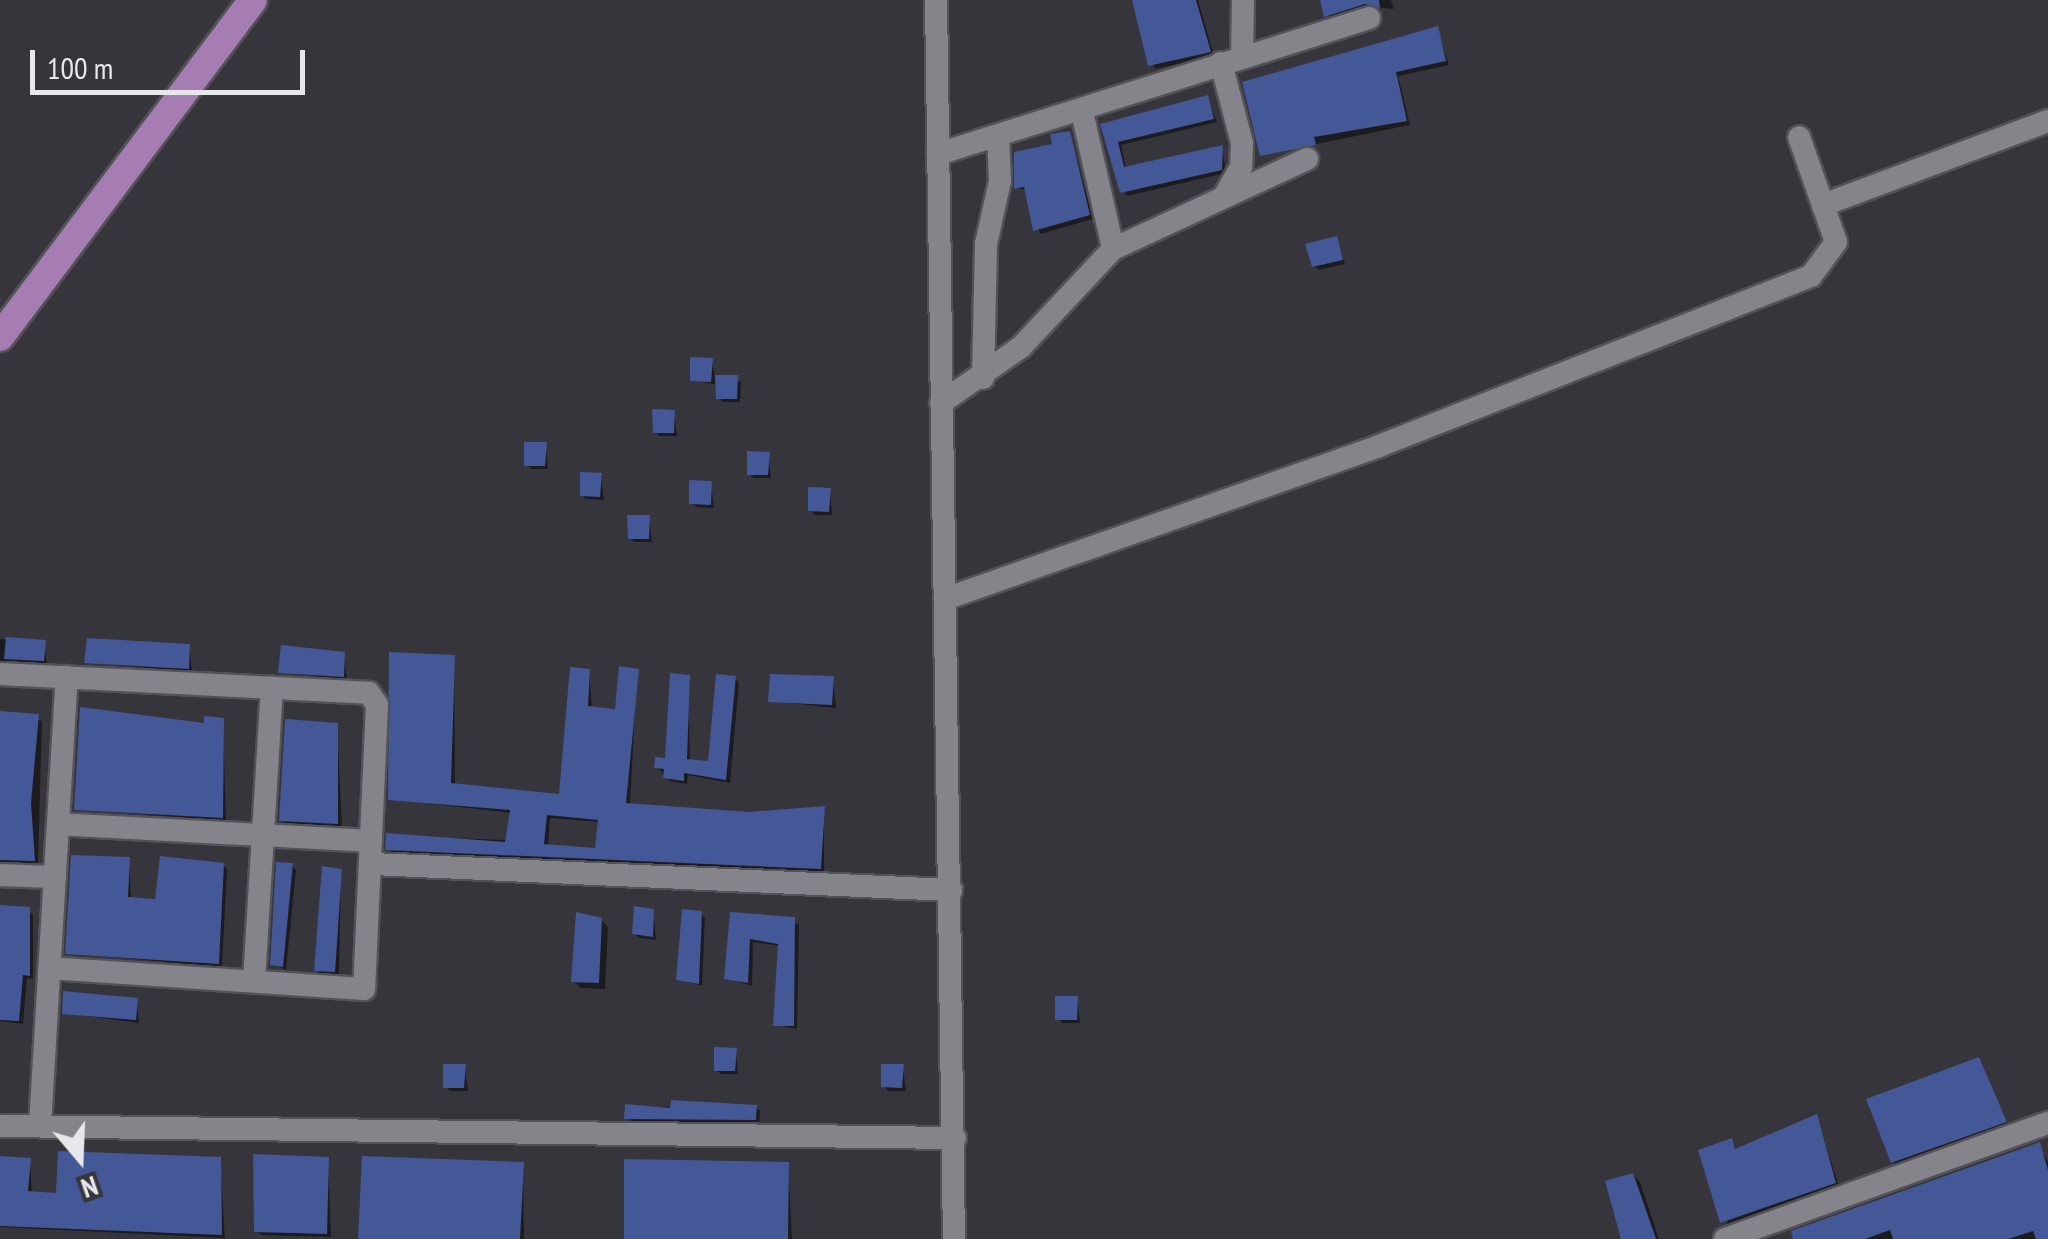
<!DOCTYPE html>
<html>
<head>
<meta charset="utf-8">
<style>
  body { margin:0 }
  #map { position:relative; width:2048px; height:1239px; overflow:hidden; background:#36353b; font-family:"PT Sans Narrow",sans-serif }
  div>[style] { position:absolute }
  .shadow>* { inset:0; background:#0007 }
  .building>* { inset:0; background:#445797 }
  .roads { filter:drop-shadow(2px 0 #535257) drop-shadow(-2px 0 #535257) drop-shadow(0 2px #535257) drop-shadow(0 -2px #535257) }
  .minor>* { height:22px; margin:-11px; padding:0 11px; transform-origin:11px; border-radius:11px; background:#85848b }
  .major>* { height:28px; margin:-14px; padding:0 14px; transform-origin:14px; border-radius:14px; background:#a57db2 }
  span { translate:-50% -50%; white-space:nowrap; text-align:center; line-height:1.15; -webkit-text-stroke:9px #36353b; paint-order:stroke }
  .north { position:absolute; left:30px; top:1109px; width:100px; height:100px; -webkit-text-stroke:8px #36353b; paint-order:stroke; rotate:161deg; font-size:28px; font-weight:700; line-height:40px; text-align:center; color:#e8e8ec }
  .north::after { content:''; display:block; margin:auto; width:35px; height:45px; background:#e8e8ec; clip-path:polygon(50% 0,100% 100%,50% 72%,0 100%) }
  .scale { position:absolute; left:30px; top:50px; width:275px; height:45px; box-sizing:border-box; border:5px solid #e8e8ec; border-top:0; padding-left:12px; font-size:30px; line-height:35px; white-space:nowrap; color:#e8e8ec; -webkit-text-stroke:8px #36353b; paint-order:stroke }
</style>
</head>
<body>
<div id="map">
  <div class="shadow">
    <i style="clip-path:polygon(1135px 0,1198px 0,1214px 56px,1155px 69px)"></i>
    <i style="clip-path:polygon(1321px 0,1391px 0,1394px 9px,1371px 7px,1330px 19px)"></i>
    <i style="clip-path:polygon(1437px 29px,1449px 65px,1398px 76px,1410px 125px,1262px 155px)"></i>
    <i style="clip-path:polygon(1207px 98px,1217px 122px,1121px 145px,1126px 169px,1222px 147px,1226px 173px,1127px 196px,1103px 126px)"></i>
    <i style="clip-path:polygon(1070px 134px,1093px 219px,1040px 234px,1028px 190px,1016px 188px)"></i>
    <i style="clip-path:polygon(1336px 239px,1345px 264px,1319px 270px,1315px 266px)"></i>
    <i style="clip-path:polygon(712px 361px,715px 377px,741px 382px,740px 402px,722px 402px,718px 385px,693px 380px)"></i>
    <i style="clip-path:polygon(674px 412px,677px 436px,659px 436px,655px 432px)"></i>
    <i style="clip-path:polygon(546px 444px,548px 469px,531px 469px,526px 464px)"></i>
    <i style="clip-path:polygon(768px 454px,771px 478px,754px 478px,749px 474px)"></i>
    <i style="clip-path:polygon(601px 475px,604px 500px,586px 499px,582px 495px)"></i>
    <i style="clip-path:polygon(711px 483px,714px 508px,696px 507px,692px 503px)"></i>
    <i style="clip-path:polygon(830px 490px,832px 515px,815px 515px,810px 510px)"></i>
    <i style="clip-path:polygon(649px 518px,652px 542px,634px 542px,630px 538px)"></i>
    <i style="clip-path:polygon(0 639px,44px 643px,47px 664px,0 662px)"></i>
    <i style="clip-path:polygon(189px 646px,192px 672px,87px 662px)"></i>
    <i style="clip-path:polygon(344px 654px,347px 680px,281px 672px)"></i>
    <i style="clip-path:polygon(evenodd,454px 657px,455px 785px,561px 797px,589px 671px,592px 709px,617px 712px,637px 671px,630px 806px,749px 814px,824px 808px,824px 872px,392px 853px,389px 836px,507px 840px,512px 813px,390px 799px,454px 657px,550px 818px,600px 822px,597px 850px,548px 846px,550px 818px)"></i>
    <i style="clip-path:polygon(688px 677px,690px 762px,710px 764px,735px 678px,739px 683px,730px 783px,688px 775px,687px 784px,670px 781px,657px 767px,667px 761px)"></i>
    <i style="clip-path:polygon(833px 679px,836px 708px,771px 701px)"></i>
    <i style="clip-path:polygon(0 713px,42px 721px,38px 864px,0 866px)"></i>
    <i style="clip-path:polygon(223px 720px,226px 821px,77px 809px,206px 725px)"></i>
    <i style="clip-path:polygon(337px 726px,342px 827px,286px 824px,281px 820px)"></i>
    <i style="clip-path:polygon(129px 860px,131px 899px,157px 902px,223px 865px,227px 869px,222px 967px,68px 953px)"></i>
    <i style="clip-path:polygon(292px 866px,296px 870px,286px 970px,273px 964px)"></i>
    <i style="clip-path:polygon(341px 871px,339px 975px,321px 974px,317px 970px)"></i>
    <i style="clip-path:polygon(0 908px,33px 914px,33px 979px,27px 978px,23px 1024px,0 1021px)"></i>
    <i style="clip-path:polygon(653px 911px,656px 940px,639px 938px,634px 933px)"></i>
    <i style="clip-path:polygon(701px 914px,705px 918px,702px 986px,678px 979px)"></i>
    <i style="clip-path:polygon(732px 915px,799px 924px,797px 1029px,775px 1025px,780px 946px,753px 942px,752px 986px,727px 978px)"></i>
    <i style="clip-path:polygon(601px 920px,608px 927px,605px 989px,581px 988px,574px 981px)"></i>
    <i style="clip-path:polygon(1077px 999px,1080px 1023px,1062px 1023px,1058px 1018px)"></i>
    <i style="clip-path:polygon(137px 1001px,139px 1023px,64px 1013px)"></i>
    <i style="clip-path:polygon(736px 1050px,738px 1074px,721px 1074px,716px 1070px)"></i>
    <i style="clip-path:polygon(1978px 1060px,2009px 1126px,1897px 1166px,1893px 1162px)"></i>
    <i style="clip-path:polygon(465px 1067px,468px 1091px,450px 1091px,446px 1087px)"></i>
    <i style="clip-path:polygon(903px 1067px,906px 1091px,888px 1091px,884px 1086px)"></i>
    <i style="clip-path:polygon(628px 1107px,756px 1107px,760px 1111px,759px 1124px,631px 1122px)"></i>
    <i style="clip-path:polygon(1817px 1117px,1839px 1187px,1727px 1226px,1731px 1141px,1737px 1151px)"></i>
    <i style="clip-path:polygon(2039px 1145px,2048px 1162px,2048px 1239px,1796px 1239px)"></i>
    <i style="clip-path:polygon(0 1159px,30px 1160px,32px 1194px,59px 1195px,220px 1159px,225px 1238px,0 1227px)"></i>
    <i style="clip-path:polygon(328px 1160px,331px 1237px,261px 1235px,257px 1231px)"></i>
    <i style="clip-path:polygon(523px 1164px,524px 1239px,362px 1239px)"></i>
    <i style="clip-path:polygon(788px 1164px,792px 1239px,626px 1239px)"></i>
    <i style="clip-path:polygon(1633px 1175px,1640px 1182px,1659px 1239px,1624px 1239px)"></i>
  </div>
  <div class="building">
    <i style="clip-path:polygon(1132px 0,1196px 0,1211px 52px,1148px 66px)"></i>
    <i style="clip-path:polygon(1320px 0,1379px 0,1380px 8px,1365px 4px,1324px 17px)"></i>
    <i style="clip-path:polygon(1438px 26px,1446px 61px,1396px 72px,1407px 121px,1314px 137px,1316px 145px,1260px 156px,1242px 82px)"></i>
    <i style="clip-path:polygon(1208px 95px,1214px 119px,1118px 142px,1124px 167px,1223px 145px,1222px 170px,1120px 193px,1100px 124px)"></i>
    <i style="clip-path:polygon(1070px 131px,1090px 215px,1033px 231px,1024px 187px,1014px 189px,1014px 152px,1052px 144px,1050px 134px)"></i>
    <i style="clip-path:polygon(1337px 236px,1343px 260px,1312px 267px,1305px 244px)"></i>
    <i style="clip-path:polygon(690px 357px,713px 358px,711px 382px,690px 381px)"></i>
    <i style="clip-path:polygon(715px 375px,738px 375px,737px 399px,716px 399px)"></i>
    <i style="clip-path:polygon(652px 409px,675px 410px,674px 433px,653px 433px)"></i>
    <i style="clip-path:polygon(524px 442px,547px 442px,545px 466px,524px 466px)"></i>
    <i style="clip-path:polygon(747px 451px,770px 452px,768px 475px,747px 475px)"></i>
    <i style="clip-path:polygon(580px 472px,602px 473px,600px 497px,580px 496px)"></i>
    <i style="clip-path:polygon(689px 480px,712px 481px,711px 505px,689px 504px)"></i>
    <i style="clip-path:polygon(808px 487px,831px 488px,829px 512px,808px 511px)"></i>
    <i style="clip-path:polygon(627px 515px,650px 515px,649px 539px,628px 539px)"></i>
    <i style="clip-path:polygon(6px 637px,46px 640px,44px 661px,4px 659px)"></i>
    <i style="clip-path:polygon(87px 638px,190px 644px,189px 669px,84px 663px)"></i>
    <i style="clip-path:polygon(281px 645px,345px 652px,344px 677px,278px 673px)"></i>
    <i style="clip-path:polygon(evenodd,389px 652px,455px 655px,451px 783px,559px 794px,570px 667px,590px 669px,588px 706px,615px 709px,619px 666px,639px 669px,626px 803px,749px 812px,825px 806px,821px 869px,385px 850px,386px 833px,505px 842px,510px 810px,388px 800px,389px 652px,547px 815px,598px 820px,595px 848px,544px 844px,547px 815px)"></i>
    <i style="clip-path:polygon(670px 673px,690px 675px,687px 759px,708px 761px,716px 674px,736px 676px,726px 780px,684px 773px,684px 781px,663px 778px,664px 769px,654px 768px,655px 757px,665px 758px)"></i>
    <i style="clip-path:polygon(770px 674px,834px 676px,832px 705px,768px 702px)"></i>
    <i style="clip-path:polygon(80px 707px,204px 723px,204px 716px,224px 718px,223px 818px,74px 810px)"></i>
    <i style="clip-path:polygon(0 711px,39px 714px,31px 803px,35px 861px,0 860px)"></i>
    <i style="clip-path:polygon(285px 719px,338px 723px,338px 824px,279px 821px)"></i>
    <i style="clip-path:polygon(71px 855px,130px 857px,128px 897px,155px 899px,160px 856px,224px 863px,219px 964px,65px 954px)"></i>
    <i style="clip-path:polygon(276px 862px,293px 863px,283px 967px,270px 965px)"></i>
    <i style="clip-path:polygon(322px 866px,342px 869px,335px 972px,314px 971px)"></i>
    <i style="clip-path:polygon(0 905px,30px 907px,30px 976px,23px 975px,19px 1021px,0 1020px)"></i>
    <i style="clip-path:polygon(634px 906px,654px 909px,653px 937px,632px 934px)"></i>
    <i style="clip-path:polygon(682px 909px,702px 911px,699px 984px,676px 980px)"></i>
    <i style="clip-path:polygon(576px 912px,602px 918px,599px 983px,571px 982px)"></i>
    <i style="clip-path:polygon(730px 912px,795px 917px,794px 1026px,773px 1026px,778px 944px,750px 939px,748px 983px,724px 979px)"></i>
    <i style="clip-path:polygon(63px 991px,138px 998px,136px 1020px,62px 1014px)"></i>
    <i style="clip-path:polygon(1055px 996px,1078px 996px,1077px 1020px,1055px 1020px)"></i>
    <i style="clip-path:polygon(714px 1047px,737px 1048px,735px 1071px,714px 1071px)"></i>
    <i style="clip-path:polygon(1979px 1057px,2007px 1122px,1891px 1163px,1866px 1099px)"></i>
    <i style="clip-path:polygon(443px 1064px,466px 1064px,464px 1088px,443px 1088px)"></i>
    <i style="clip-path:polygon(881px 1064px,904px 1064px,902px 1088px,881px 1087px)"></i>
    <i style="clip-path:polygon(671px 1100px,757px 1105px,756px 1120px,624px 1119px,625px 1104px,670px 1108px)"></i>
    <i style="clip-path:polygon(1817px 1114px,1836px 1183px,1720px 1223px,1698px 1150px,1732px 1138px,1735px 1149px)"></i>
    <i style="clip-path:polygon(2040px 1142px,2048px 1170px,2048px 1239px,2036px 1239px,2033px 1231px,2008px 1239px,1893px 1239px,1890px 1230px,1865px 1239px,1793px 1239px,1791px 1231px)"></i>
    <i style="clip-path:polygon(58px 1151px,221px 1157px,222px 1235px,0 1226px,0 1156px,31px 1158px,28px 1191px,56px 1193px)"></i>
    <i style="clip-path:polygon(253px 1154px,329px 1157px,327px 1234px,254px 1232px)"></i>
    <i style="clip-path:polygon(362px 1156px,524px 1162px,520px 1239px,358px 1239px)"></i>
    <i style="clip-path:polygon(624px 1159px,789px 1162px,788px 1239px,624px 1239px)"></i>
    <i style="clip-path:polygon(1633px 1173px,1656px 1239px,1621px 1239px,1605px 1181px)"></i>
  </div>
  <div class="roads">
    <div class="minor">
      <i style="left:936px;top:0;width:1239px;rotate:89.17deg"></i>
      <i style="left:1242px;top:57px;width:57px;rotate:-89deg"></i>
      <i style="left:1221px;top:63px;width:83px;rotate:75.3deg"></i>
      <i style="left:1242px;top:143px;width:24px;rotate:92deg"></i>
      <i style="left:1241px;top:167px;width:34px;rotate:120deg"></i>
      <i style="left:1082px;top:112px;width:140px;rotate:77.2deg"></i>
      <i style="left:938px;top:154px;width:452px;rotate:-17.5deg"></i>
      <i style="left:1823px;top:205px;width:240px;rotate:-20.5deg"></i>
      <i style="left:983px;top:378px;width:134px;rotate:-88.7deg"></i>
      <i style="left:986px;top:244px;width:65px;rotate:-77.5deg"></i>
      <i style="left:1000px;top:181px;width:45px;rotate:-92.5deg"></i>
      <i style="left:941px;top:403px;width:98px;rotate:-35deg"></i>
      <i style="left:1021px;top:347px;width:134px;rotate:-46.8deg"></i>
      <i style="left:1113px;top:249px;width:214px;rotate:-24.9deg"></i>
      <i style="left:945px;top:599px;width:460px;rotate:-19.4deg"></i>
      <i style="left:1379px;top:446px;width:464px;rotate:-21.5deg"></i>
      <i style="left:1811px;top:276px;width:42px;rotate:-53.7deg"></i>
      <i style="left:1836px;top:242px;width:111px;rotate:-109.4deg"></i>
      <i style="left:0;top:674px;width:369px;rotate:2.9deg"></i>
      <i style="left:369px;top:693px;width:14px;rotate:56deg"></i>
      <i style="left:377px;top:705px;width:284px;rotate:92.6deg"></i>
      <i style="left:364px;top:989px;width:315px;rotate:-176.2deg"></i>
      <i style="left:58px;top:824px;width:313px;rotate:3.1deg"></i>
      <i style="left:373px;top:864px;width:579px;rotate:2.58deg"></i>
      <i style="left:0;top:875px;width:55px;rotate:2.1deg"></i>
      <i style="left:254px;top:981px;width:294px;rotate:-86.5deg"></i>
      <i style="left:0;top:1126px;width:955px;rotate:0.72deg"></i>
      <i style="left:40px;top:1126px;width:450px;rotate:-86.6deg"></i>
      <i style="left:1725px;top:1239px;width:343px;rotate:-19.8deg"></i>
    </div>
    <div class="major">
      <i style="left:0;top:337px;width:421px;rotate:-53.1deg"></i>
    </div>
  </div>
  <div class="north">N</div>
  <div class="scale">100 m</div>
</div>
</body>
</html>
